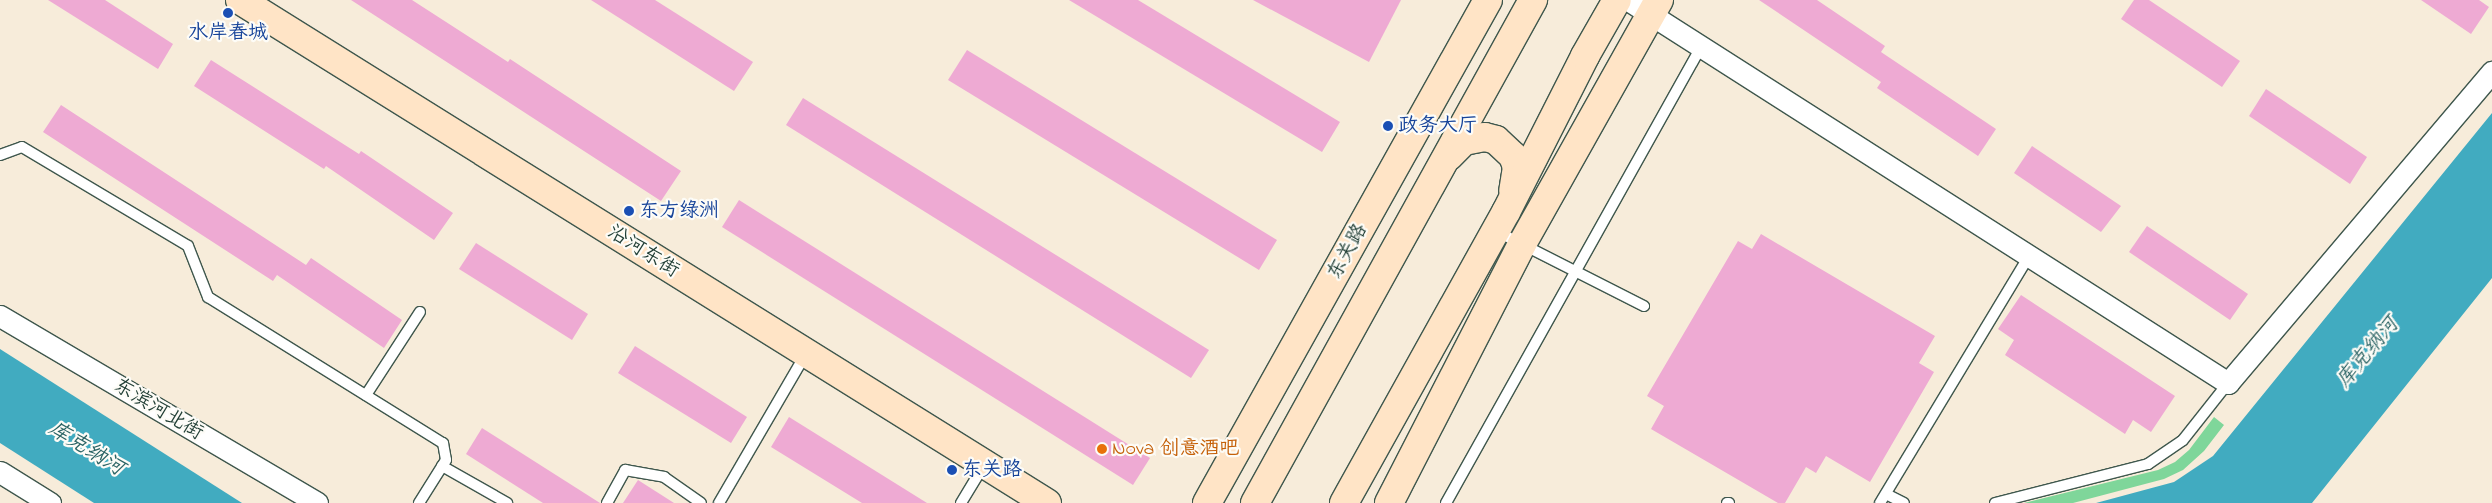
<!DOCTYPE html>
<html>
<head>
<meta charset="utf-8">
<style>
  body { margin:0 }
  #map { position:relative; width:2492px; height:503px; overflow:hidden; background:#f7ecda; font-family:"Indie Flower","LXGW WenKai TC",sans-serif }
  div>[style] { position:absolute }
  .green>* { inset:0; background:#7fd69a }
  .water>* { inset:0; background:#41abc0 }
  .building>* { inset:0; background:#eeaad3 }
  .roads { filter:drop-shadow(1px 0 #3f574d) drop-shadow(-1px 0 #3f574d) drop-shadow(0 1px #3f574d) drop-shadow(0 -1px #3f574d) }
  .lane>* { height:10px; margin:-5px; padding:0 5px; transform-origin:5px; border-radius:5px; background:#fff }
  .street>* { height:21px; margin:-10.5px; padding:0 10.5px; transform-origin:10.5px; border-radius:10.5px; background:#fff }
  .secondary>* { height:28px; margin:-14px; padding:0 14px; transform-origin:14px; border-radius:14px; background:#ffe4c6 }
  .dots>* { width:14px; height:14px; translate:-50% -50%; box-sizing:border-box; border:2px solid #fdfcf7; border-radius:50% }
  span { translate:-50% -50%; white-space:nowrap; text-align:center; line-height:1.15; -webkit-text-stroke:4.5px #fdfcf7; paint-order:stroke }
  .transit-label { font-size:20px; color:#164399 }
  .left { translate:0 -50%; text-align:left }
  .street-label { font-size:20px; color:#1f3d34 }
  .food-label { font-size:20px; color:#c56008 }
  .water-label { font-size:21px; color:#2b6465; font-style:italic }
</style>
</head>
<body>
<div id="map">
  <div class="green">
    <i style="clip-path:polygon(2214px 417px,2224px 425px,2204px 451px,2183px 470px,2164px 479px,2073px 503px,2024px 503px,2158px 470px,2175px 462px,2189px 450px)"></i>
  </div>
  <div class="water">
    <i style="clip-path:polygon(2492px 113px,2492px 278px,2312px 503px,2096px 503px,2174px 482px,2213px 456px)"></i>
    <i style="clip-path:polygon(0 349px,242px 503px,94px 503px,0 443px)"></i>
  </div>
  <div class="building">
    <i style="clip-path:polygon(48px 0,105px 0,173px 44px,158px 69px)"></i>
    <i style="clip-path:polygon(351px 0,412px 0,508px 62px,510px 59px,681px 171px,661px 201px)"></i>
    <i style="clip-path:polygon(591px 0,655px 0,753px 62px,734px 91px)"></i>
    <i style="clip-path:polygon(1069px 0,1138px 0,1340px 122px,1322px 152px)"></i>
    <i style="clip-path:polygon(1253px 0,1401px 0,1369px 62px)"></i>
    <i style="clip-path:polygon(1759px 0,1817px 0,1885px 46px,1881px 52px,1996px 129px,1978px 156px,1877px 88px,1881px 82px)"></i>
    <i style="clip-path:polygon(2134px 0,2149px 0,2240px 61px,2222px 87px,2121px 19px)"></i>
    <i style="clip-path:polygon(2421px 0,2479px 0,2489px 7px,2471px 34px)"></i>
    <i style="clip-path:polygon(967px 50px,1277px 240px,1259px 270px,948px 80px)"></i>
    <i style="clip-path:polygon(211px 60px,359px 154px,361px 151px,453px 213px,434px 240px,326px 166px,324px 169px,194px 86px)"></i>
    <i style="clip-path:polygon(2266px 89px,2367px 157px,2350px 184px,2249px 116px)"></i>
    <i style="clip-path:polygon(803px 98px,1209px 350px,1191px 378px,786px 125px)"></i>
    <i style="clip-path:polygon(61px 105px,306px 265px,311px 258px,402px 320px,384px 348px,277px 275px,273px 281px,43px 132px)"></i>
    <i style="clip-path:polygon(2032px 146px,2121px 206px,2101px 232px,2014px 173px)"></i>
    <i style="clip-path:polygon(739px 200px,1150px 458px,1133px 485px,722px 227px)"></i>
    <i style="clip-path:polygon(2147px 226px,2248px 294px,2230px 320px,2129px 252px)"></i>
    <i style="clip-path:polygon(1761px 234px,1935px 336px,1919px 363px,1934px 372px,1870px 482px,1826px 456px,1816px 473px,1806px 467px,1785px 503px,1778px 503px,1651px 429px,1664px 406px,1647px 396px,1738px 241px,1752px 249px)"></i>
    <i style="clip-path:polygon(476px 243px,588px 314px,572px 340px,459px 269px)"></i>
    <i style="clip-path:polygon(2021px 295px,2175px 396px,2151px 432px,2133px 420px,2125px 434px,2005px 355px,2014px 340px,1998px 329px)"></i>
    <i style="clip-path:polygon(635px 346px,747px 417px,731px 443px,618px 373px)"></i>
    <i style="clip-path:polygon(789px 417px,927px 503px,862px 503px,771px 447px)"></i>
    <i style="clip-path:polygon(482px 428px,600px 503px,543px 503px,466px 454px)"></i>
    <i style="clip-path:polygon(638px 480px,674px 503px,623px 503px)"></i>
  </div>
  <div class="roads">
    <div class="lane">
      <i style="left:0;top:155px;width:23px;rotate:-20deg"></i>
      <i style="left:22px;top:147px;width:193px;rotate:30.8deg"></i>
      <i style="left:188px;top:246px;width:55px;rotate:68.6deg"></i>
      <i style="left:208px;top:297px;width:277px;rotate:31.9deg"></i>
      <i style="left:443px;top:443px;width:17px;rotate:80deg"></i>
      <i style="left:446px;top:460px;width:51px;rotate:122.1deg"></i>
      <i style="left:1496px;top:231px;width:166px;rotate:26.9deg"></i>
      <i style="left:366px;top:395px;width:99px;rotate:-57deg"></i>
      <i style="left:442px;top:466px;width:75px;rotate:29.6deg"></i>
      <i style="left:1886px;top:494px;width:20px;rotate:27deg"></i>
      <i style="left:607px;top:503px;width:38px;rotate:-61deg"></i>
      <i style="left:625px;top:470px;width:40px;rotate:10deg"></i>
      <i style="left:664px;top:477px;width:45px;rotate:35.1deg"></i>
      <i style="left:719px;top:503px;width:171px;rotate:-59.8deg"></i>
      <i style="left:961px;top:503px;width:44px;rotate:-58.8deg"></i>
      <i style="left:1446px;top:503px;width:522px;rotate:-60.79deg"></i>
      <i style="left:1727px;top:503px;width:2px"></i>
      <i style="left:1880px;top:503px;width:288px;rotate:-58.9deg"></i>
      <i style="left:1995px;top:503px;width:158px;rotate:-14.3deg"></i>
      <i style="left:2148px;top:464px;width:42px;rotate:-34.4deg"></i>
      <i style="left:2183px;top:440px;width:73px;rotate:-51.7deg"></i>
    </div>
    <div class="street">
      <i style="left:1628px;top:0;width:712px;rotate:32.55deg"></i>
      <i style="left:2228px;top:383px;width:408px;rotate:-49.7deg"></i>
      <i style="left:0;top:316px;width:368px;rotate:30.5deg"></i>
      <i style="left:0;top:472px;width:59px;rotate:31.8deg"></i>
    </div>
    <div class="secondary">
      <i style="left:240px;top:0;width:951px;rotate:31.94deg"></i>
      <i style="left:1449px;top:156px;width:21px;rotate:-45deg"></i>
      <i style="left:1464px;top:141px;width:21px;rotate:-11deg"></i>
      <i style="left:1485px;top:137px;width:11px;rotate:15deg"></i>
      <i style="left:1496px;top:140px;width:23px;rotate:43deg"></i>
      <i style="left:1513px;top:156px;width:12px;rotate:70deg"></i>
      <i style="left:1517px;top:167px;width:24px;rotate:99deg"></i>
      <i style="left:1207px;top:503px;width:576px;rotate:-60.81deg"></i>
      <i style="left:1255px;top:503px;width:575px;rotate:-61.07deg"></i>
      <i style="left:1344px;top:503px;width:333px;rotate:-60.9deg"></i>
      <i style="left:1506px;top:212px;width:175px;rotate:-63.1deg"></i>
      <i style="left:1585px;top:56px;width:64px;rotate:-60.3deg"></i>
      <i style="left:1389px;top:503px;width:291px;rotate:-62.8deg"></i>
      <i style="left:1522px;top:244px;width:280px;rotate:-60.7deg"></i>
    </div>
  </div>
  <div class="dots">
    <i style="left:228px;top:13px;background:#1a4fb4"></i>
    <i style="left:1388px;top:126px;background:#1a4fb4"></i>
    <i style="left:629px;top:211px;background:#1a4fb4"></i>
    <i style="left:1102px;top:449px;background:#e8710a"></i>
    <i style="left:952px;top:470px;background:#1a4fb4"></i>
  </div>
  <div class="transit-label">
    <span style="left:228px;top:33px">水岸春城</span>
    <span class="left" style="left:1398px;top:126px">政务大厅</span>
    <span class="left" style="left:639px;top:211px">东方绿洲</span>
    <span class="left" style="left:962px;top:470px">东关路</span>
  </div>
  <div class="street-label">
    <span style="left:643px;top:252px;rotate:32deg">沿河东街</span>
    <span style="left:1348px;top:252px;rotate:-61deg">东关路</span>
    <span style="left:158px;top:410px;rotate:31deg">东滨河北街</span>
  </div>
  <div class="food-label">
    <span class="left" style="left:1112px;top:449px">Nova 创意酒吧</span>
  </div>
  <div class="water-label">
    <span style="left:2368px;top:353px;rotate:-50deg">库克纳河</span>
    <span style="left:86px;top:449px;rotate:32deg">库克纳河</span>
  </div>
</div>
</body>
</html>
